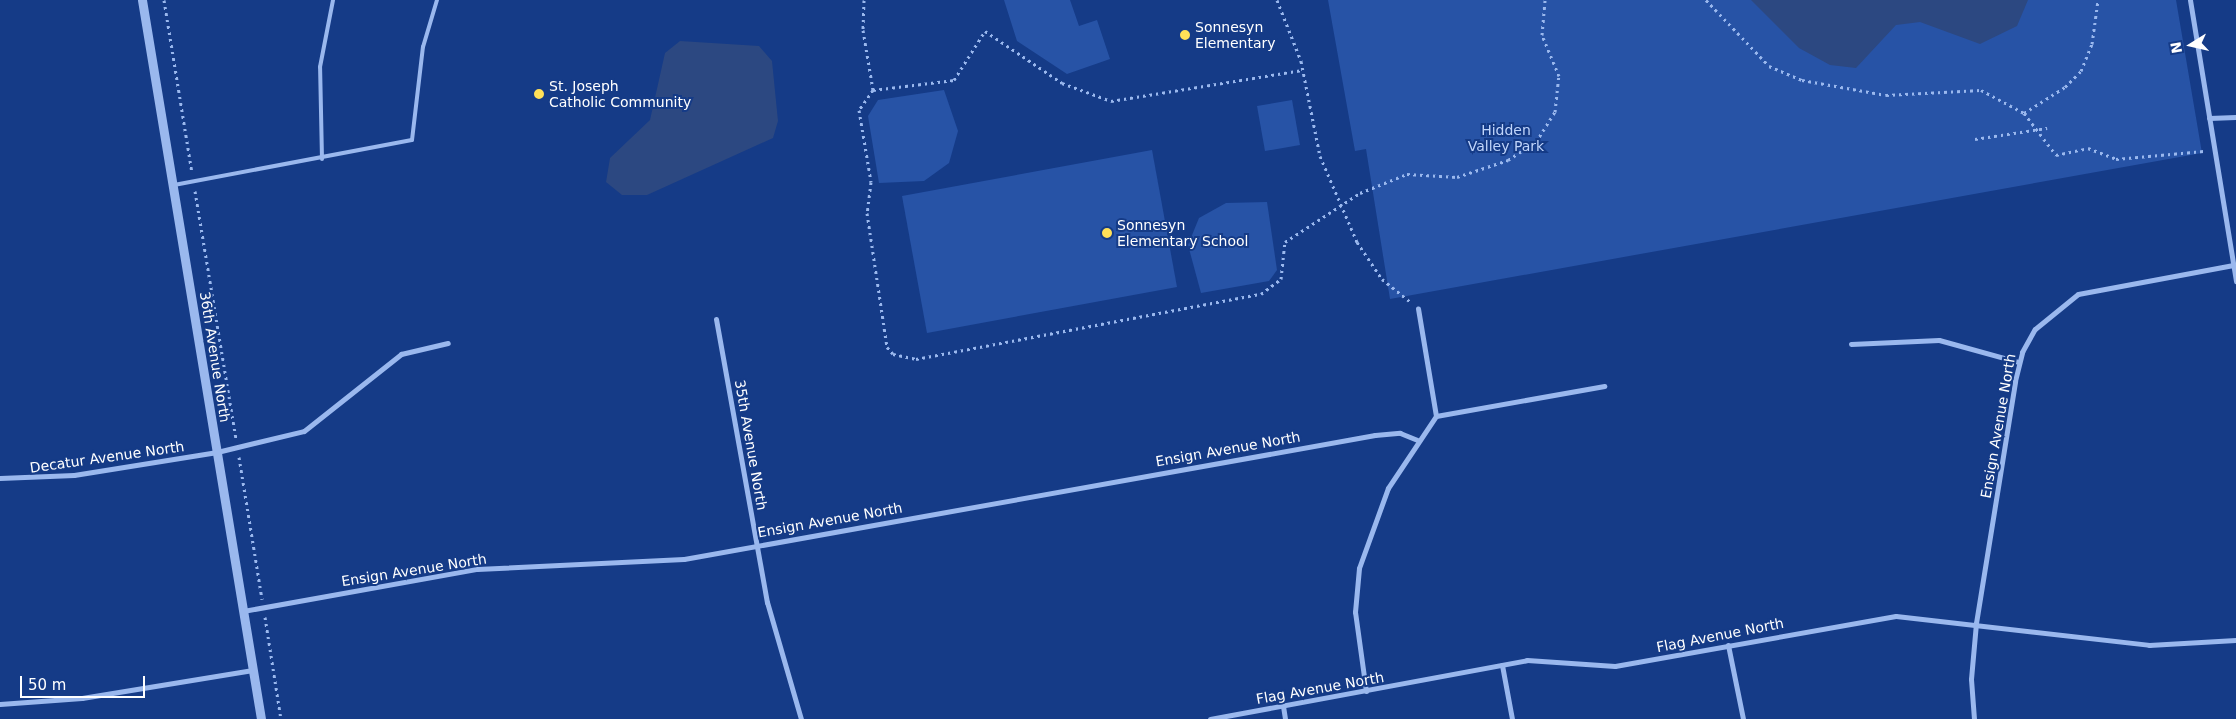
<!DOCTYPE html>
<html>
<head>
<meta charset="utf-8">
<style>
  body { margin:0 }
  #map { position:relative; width:2236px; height:719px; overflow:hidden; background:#153b87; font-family:"DejaVu Sans",sans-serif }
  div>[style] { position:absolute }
  .green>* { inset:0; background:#2753a6 }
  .water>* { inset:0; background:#2c4881 }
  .path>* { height:3px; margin-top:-1.5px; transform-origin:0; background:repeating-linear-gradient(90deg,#9ab8ee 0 2.5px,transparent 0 6.5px) }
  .service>* { height:4px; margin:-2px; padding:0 2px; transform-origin:2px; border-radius:2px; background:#9ab8ee }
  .minor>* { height:5px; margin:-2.5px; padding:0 2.5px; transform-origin:2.5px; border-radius:2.5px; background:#9ab8ee }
  .tertiary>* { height:9px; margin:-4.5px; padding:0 4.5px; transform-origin:4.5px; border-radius:4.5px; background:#9ab8ee }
  .dots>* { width:14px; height:14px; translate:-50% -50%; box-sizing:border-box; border:2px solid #153b87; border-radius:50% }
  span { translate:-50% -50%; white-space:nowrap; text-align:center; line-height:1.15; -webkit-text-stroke:4px #153b87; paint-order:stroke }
  .poi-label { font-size:14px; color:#fff }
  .left { translate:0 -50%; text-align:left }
  .park-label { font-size:14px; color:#c0d5fb }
  .street-label { font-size:14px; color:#fff }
  .north { position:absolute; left:2166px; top:20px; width:50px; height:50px; -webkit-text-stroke:4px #153b87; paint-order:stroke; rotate:260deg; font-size:14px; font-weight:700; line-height:20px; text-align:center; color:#fff }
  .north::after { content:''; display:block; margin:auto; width:18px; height:22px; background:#fff; clip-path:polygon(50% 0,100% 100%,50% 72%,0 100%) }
  .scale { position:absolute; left:20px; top:676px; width:125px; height:22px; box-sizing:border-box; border:2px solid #fff; border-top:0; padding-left:6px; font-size:15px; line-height:18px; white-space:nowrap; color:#fff; -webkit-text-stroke:4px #153b87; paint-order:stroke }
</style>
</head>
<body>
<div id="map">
  <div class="green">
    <i style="clip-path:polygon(1004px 0,1070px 0,1079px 26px,1097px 20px,1110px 59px,1067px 74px,1017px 41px)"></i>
    <i style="clip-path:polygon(1328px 0,2176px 0,2202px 153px,1390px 299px,1366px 149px,1355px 151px)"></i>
    <i style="clip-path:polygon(944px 90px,958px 131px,949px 163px,924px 181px,879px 183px,868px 116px,878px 100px)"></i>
    <i style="clip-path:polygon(1292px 100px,1300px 145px,1265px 151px,1257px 106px)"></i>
    <i style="clip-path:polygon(1152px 150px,1177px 287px,927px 333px,902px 196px)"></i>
    <i style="clip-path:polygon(1267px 202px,1277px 270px,1269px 281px,1201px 293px,1188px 245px,1199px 218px,1226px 203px)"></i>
  </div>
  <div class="water">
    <i style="clip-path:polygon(1751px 0,2028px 0,2017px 26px,1980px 44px,1920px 22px,1896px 25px,1856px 68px,1830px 65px,1799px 48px)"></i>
    <i style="clip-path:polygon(680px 41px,759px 46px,772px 61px,778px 121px,773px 138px,647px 195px,622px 195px,606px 182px,610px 158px,650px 120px,665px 53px)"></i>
  </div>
  <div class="path">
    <i style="left:164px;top:0;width:174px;rotate:80.8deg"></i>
    <i style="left:864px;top:0;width:30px;rotate:92deg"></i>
    <i style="left:863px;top:30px;width:61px;rotate:80.5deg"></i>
    <i style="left:873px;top:90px;width:24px;rotate:125deg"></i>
    <i style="left:859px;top:110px;width:73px;rotate:80.5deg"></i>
    <i style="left:871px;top:182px;width:31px;rotate:97deg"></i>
    <i style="left:867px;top:213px;width:135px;rotate:81.5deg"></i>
    <i style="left:887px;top:347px;width:9px;rotate:49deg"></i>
    <i style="left:893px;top:354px;width:24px;rotate:12deg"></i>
    <i style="left:916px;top:359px;width:351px;rotate:-10.7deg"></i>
    <i style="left:1261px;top:294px;width:25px;rotate:-37deg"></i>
    <i style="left:1281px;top:279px;width:37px;rotate:-84deg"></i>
    <i style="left:1285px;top:242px;width:90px;rotate:-33.2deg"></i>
    <i style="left:1360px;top:193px;width:51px;rotate:-22deg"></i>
    <i style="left:1407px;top:174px;width:50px;rotate:3.4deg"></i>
    <i style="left:1457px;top:177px;width:54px;rotate:-18.4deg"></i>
    <i style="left:1508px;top:160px;width:33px;rotate:-33deg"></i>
    <i style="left:1536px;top:142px;width:36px;rotate:-58deg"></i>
    <i style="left:1555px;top:112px;width:36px;rotate:-84deg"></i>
    <i style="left:1559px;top:76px;width:44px;rotate:-112.5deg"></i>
    <i style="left:1542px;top:35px;width:35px;rotate:-85deg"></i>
    <i style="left:1277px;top:0;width:66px;rotate:68.5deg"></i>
    <i style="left:1301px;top:61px;width:97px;rotate:78.7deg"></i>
    <i style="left:1320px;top:156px;width:94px;rotate:66.7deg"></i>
    <i style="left:1357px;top:242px;width:45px;rotate:56deg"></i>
    <i style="left:1382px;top:279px;width:36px;rotate:39deg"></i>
    <i style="left:1706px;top:0;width:91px;rotate:46.3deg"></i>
    <i style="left:1769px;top:66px;width:36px;rotate:23deg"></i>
    <i style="left:1802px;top:80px;width:85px;rotate:10.1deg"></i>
    <i style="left:1886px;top:95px;width:95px;rotate:-3deg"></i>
    <i style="left:1981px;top:90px;width:49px;rotate:28.1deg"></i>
    <i style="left:2024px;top:113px;width:49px;rotate:-32.4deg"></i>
    <i style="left:2065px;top:87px;width:23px;rotate:-45deg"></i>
    <i style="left:2081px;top:71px;width:29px;rotate:-68deg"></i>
    <i style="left:2092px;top:44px;width:44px;rotate:-82.2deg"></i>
    <i style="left:873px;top:90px;width:82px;rotate:-7deg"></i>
    <i style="left:954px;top:80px;width:58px;rotate:-57.7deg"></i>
    <i style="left:985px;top:31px;width:93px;rotate:34deg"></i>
    <i style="left:1062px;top:83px;width:52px;rotate:20.2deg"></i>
    <i style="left:1111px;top:101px;width:194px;rotate:-9.2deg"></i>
    <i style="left:2024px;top:113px;width:53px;rotate:52.7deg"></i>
    <i style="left:2056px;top:155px;width:33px;rotate:-12deg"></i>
    <i style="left:2088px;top:148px;width:30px;rotate:21deg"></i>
    <i style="left:2116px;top:159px;width:88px;rotate:-5.2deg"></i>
    <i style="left:1975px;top:139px;width:73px;rotate:-8.7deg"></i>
    <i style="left:195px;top:191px;width:251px;rotate:80.6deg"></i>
    <i style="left:239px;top:457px;width:144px;rotate:80.8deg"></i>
    <i style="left:265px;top:617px;width:103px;rotate:81.1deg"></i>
  </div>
  <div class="service">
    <i style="left:322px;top:159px;width:92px;rotate:-91.2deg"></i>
    <i style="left:320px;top:67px;width:68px;rotate:-79deg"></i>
    <i style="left:174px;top:185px;width:242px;rotate:-10.7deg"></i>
    <i style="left:412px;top:140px;width:94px;rotate:-83.3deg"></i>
    <i style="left:423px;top:47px;width:49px;rotate:-73.4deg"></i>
  </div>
  <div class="minor">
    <i style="left:2190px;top:0;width:285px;rotate:80.7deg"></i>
    <i style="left:2209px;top:118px;width:27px;rotate:-2deg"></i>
    <i style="left:716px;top:319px;width:288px;rotate:79.8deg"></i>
    <i style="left:767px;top:602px;width:122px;rotate:73.8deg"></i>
    <i style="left:1851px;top:344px;width:88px;rotate:-2.6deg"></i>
    <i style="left:1939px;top:340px;width:83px;rotate:15.4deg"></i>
    <i style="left:1436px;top:416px;width:171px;rotate:-10.1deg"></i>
    <i style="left:0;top:478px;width:74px;rotate:-2.3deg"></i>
    <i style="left:74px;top:475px;width:145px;rotate:-9.1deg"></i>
    <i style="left:217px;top:452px;width:89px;rotate:-13.6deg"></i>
    <i style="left:304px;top:431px;width:124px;rotate:-38.4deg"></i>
    <i style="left:401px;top:354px;width:48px;rotate:-13.2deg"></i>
    <i style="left:243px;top:611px;width:238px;rotate:-10.2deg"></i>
    <i style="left:477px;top:569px;width:207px;rotate:-2.8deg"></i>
    <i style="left:684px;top:559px;width:702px;rotate:-10.17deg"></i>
    <i style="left:1375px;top:435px;width:25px;rotate:-5deg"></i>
    <i style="left:1400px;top:433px;width:18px;rotate:22deg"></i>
    <i style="left:1728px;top:645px;width:76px;rotate:78.5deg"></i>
    <i style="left:1502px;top:665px;width:55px;rotate:79.5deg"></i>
    <i style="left:1366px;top:691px;width:80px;rotate:-97.9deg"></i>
    <i style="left:1355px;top:612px;width:44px;rotate:-84.8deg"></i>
    <i style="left:1359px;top:568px;width:85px;rotate:-70.1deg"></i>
    <i style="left:1388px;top:488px;width:87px;rotate:-56.3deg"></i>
    <i style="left:1436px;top:416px;width:109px;rotate:-99.5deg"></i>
    <i style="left:0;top:704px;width:82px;rotate:-4.2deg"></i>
    <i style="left:82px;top:698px;width:173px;rotate:-9.3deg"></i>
    <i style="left:1283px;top:706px;width:13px;rotate:81deg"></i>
    <i style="left:1210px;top:719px;width:322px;rotate:-10.5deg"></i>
    <i style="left:1527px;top:660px;width:88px;rotate:3.9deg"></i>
    <i style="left:1615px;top:666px;width:285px;rotate:-10.1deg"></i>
    <i style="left:1896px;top:616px;width:255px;rotate:6.5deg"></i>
    <i style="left:2149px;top:645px;width:87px;rotate:-3.3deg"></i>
    <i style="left:1974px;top:719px;width:40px;rotate:-94.3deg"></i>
    <i style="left:1971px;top:679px;width:56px;rotate:-84.9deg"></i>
    <i style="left:1976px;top:623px;width:245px;rotate:-80.8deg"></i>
    <i style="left:2015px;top:381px;width:30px;rotate:-76deg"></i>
    <i style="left:2022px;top:352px;width:26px;rotate:-61deg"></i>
    <i style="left:2035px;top:329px;width:55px;rotate:-39.1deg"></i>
    <i style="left:2078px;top:294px;width:158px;rotate:-10.6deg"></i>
  </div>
  <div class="tertiary">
    <i style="left:142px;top:0;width:729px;rotate:80.6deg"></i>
  </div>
  <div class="dots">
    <i style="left:1185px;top:35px;background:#ffe058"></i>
    <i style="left:539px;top:94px;background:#ffe058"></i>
    <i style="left:1107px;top:233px;background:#ffe058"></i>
  </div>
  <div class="poi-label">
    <span class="left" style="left:1195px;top:35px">Sonnesyn<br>Elementary</span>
    <span class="left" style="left:549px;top:94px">St. Joseph<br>Catholic Community</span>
    <span class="left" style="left:1117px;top:233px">Sonnesyn<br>Elementary School</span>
  </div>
  <div class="park-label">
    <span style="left:1506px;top:138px">Hidden<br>Valley Park</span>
  </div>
  <div class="street-label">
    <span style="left:215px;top:357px;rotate:81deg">36th Avenue North</span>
    <span style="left:1998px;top:426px;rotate:-80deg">Ensign Avenue North</span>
    <span style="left:751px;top:445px;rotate:80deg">35th Avenue North</span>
    <span style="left:1228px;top:449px;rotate:-10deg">Ensign Avenue North</span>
    <span style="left:107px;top:457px;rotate:-8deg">Decatur Avenue North</span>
    <span style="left:830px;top:520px;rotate:-10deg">Ensign Avenue North</span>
    <span style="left:414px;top:570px;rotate:-9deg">Ensign Avenue North</span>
    <span style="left:1720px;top:635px;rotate:-11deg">Flag Avenue North</span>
    <span style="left:1320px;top:688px;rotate:-10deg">Flag Avenue North</span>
  </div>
  <div class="north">N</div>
  <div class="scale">50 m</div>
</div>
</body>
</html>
